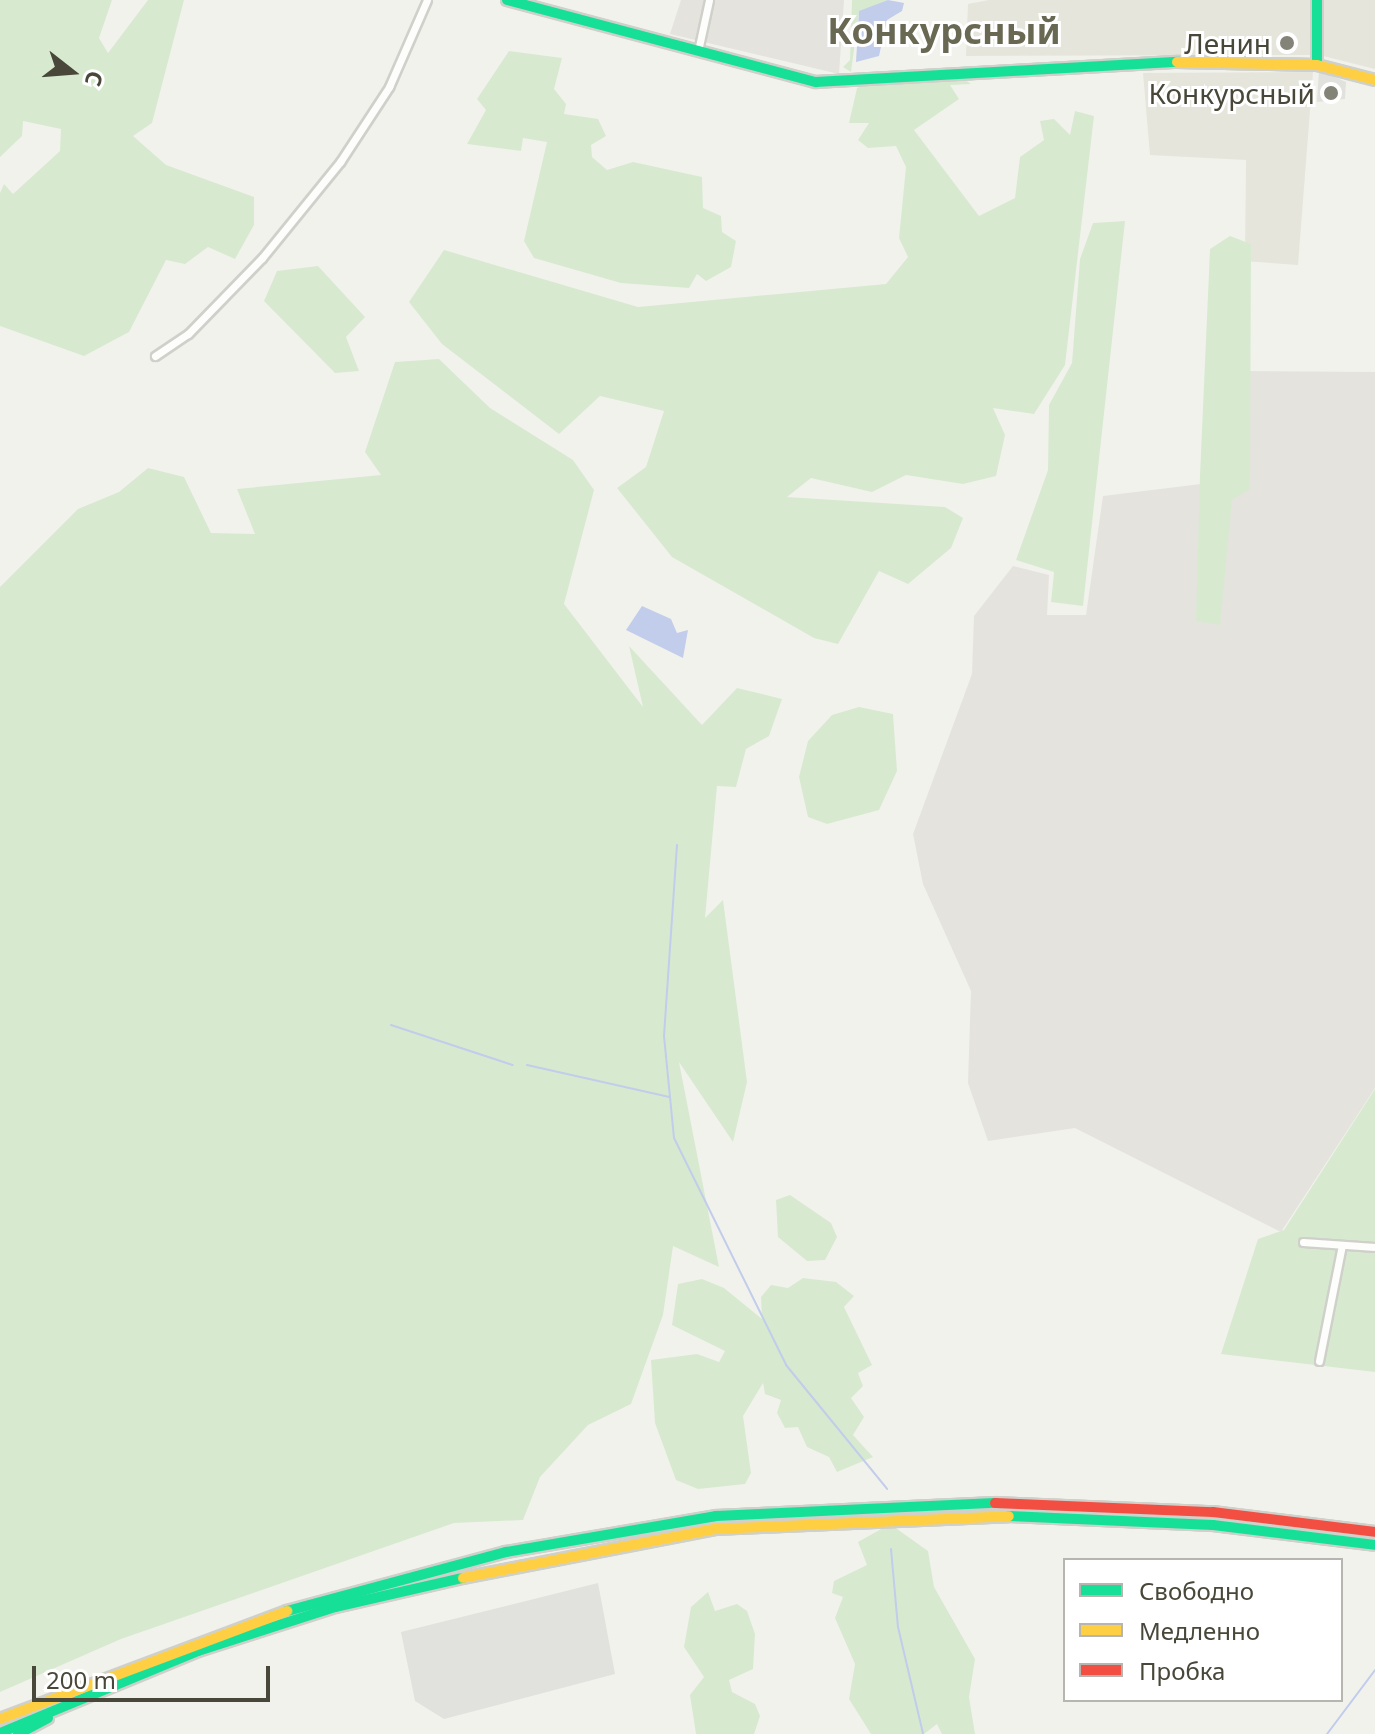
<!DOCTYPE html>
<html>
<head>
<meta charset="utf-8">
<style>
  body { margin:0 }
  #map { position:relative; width:1375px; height:1734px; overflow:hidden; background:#f2f2ed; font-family:"Noto Sans",sans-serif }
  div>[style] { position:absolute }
  .residential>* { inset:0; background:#e5e5dc }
  .industrial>* { inset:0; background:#e4e3dd }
  .green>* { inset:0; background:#d7ead0 }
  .parking>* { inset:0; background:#e1e1dd }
  .water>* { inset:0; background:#c2cceb }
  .stream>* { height:2px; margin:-1px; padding:0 1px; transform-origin:1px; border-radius:1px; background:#c2cceb }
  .roads { filter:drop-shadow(2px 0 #d0d0cb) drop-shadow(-2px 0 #d0d0cb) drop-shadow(0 2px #d0d0cb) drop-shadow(0 -2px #d0d0cb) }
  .street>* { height:7px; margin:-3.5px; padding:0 3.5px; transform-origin:3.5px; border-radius:3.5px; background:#fdfdfc }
  .fast>* { height:10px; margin:-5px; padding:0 5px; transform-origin:5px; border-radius:5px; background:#16e098 }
  .slow>* { height:10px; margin:-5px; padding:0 5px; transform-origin:5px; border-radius:5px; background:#ffcf43 }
  .jam>* { height:10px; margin:-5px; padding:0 5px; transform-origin:5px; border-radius:5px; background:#f24e42 }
  .dots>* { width:22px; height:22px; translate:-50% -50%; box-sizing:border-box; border:4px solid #fff; border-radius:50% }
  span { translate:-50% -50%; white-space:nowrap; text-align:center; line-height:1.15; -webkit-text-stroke:6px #fff; paint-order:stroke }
  .poi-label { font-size:28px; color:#484739 }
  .right { translate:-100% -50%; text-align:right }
  .district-label { font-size:36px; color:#696852; font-weight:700 }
  .legend { position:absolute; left:1063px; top:1558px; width:280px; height:144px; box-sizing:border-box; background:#fff; border:2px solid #b6b5b0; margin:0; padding:10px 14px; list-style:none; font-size:24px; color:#484739 }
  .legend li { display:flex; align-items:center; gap:16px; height:40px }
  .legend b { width:40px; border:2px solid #b6b5b0 }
  .north { position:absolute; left:32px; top:32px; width:80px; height:80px; -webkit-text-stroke:6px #fff; paint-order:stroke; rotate:107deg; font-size:22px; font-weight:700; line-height:32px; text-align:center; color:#484739 }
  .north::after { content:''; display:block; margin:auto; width:28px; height:36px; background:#484739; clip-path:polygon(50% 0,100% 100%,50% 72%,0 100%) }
  .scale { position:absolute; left:32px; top:1666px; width:238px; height:36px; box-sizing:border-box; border:4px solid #484739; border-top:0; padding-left:10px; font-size:24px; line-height:28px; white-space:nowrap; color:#484739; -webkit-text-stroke:6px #fff; paint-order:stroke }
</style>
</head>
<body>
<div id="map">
  <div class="residential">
    <i style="clip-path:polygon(989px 0,1311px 0,1310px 55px,966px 56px,968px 4px)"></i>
    <i style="clip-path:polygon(1323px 0,1375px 0,1375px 69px,1323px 56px)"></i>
    <i style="clip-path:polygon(1313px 72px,1298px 265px,1245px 261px,1246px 160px,1150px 155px,1143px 73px)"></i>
  </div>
  <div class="industrial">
    <i style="clip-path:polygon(681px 0,844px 0,839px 74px,670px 34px)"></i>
    <i style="clip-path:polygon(1248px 371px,1375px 372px,1375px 1088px,1281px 1232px,1075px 1128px,988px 1141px,968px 1083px,971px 991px,923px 884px,913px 834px,972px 674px,974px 616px,1013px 566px,1049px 575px,1047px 615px,1086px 615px,1103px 496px,1250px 478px)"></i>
  </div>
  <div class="green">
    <i style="clip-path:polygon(0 0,112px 0,99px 38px,108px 53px,148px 0,184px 0,152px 123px,133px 136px,166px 165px,254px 197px,254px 225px,235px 259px,208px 247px,185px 264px,166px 260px,129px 332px,84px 356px,0 326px,0 193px,4px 184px,13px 194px,60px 151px,61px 129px,23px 121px,22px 136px,0 157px)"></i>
    <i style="clip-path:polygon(852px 0,925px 0,888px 0,859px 12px,851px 72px,843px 67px,850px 60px)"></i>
    <i style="clip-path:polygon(509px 51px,562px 58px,554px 89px,566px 104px,564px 114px,598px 119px,606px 136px,591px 145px,592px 157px,607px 170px,633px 162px,702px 177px,703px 208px,721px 216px,722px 232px,736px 241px,731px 267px,706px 281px,697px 274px,689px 288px,621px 283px,534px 258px,524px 241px,547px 142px,523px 138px,521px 151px,467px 144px,486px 110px,477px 99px)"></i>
    <i style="clip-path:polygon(958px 75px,971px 84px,950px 85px,959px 99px,914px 130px,979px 216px,1015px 198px,1020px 157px,1044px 140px,1040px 121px,1054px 119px,1070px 135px,1075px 111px,1094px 116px,1065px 365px,1034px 414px,993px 408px,1005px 435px,996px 476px,963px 484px,906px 475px,872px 492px,811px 478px,787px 497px,945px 507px,963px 518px,951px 548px,908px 584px,879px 571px,838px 644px,814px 638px,672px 557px,617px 488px,646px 467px,664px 411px,600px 396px,559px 434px,442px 344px,409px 302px,444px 250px,638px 307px,886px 284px,908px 257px,899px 238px,906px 167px,896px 146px,868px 148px,858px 140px,869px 123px,849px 123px,857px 88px,880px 79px)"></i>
    <i style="clip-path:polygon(1125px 221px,1083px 606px,1051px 602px,1054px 572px,1016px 560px,1048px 470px,1049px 405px,1072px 363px,1080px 259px,1093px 223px)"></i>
    <i style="clip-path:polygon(1230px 236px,1251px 244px,1250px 489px,1232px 500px,1220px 625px,1196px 621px,1200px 475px,1210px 249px)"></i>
    <i style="clip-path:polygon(318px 266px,365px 317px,346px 337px,359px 371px,335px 373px,264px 301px,277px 271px)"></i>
    <i style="clip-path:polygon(439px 359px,490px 408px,573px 460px,594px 490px,564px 604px,643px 707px,629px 646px,702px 725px,737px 688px,782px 699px,769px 736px,746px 749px,736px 787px,717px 786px,705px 918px,723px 900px,747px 1082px,733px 1142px,679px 1062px,719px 1267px,673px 1246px,663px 1315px,631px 1404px,588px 1425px,540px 1477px,523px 1520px,454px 1523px,121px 1639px,0 1692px,0 587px,78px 509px,119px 492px,148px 468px,184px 477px,211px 533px,255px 534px,237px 489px,381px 475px,365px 452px,395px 362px)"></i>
    <i style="clip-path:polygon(859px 707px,893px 714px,897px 771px,879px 810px,827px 824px,808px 817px,799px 777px,808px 741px,832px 715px)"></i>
    <i style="clip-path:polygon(1375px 1089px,1375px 1372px,1221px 1354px,1258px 1239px,1284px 1230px)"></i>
    <i style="clip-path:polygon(790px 1195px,831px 1223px,837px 1237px,825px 1260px,807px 1261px,778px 1237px,776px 1200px)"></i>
    <i style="clip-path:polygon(803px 1278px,836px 1282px,854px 1296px,844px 1307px,872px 1365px,858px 1373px,863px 1386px,851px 1398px,864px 1417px,853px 1435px,873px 1457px,837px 1472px,829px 1457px,807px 1447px,798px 1427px,785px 1428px,777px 1413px,781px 1400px,765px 1394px,763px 1383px,743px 1416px,751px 1473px,745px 1484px,698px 1489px,676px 1480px,655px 1423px,651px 1360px,697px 1354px,719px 1362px,725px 1351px,672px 1325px,678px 1284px,702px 1279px,724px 1288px,762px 1319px,761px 1297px,771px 1285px,788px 1288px)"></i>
    <i style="clip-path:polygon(890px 1524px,928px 1551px,934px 1587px,975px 1659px,969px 1697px,975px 1734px,942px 1734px,937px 1724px,924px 1734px,871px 1734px,849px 1699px,855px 1664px,835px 1618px,843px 1597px,832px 1593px,834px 1581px,867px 1565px,858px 1542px)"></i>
    <i style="clip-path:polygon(708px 1592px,715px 1611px,737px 1604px,747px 1611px,755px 1634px,753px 1669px,729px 1680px,732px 1692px,755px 1704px,760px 1716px,754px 1734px,696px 1734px,690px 1695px,704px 1677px,684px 1647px,691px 1607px)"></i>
  </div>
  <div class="parking">
    <i style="clip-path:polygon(1319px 70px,1346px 82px,1345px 99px,1317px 102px)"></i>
    <i style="clip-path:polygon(598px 1583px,615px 1674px,444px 1719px,415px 1701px,401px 1632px)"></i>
  </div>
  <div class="water">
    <i style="clip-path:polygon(888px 0,904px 3px,902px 11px,887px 20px,879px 56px,856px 62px,859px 11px)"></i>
    <i style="clip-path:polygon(642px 606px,671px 619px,677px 633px,688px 630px,683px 658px,626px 630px)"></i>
  </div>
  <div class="stream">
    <i style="left:677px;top:845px;width:191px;rotate:93.9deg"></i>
    <i style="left:664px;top:1036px;width:102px;rotate:84.4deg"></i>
    <i style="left:674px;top:1138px;width:253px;rotate:63.7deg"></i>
    <i style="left:786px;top:1365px;width:160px;rotate:50.8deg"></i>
    <i style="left:391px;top:1025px;width:128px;rotate:18.2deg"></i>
    <i style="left:527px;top:1065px;width:146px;rotate:12.7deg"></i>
    <i style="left:891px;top:1549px;width:78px;rotate:84.9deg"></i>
    <i style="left:898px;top:1627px;width:110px;rotate:76.8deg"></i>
    <i style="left:1327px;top:1734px;width:80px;rotate:-53.1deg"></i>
  </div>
  <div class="roads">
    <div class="street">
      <i style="left:698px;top:51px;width:52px;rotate:-77.8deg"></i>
      <i style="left:155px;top:356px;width:40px;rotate:-34deg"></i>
      <i style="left:188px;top:334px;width:106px;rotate:-45.8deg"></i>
      <i style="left:262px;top:258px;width:124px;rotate:-50.9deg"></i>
      <i style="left:340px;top:162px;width:90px;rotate:-56.8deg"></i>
      <i style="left:389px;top:87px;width:95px;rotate:-66.4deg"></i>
      <i style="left:1303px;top:1242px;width:72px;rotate:4deg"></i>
      <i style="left:1319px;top:1361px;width:118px;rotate:-78.8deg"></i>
    </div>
    <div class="fast">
      <i style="left:507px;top:0;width:320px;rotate:14.9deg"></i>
      <i style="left:816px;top:82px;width:362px;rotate:-3.2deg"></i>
      <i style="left:1317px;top:0;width:65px;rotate:90deg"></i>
      <i style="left:1009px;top:1516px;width:204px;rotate:2.5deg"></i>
      <i style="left:1213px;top:1525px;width:163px;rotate:7deg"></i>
      <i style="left:287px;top:1611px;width:227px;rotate:-15.1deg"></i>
      <i style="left:506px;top:1552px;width:213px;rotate:-9.7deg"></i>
      <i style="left:716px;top:1516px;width:279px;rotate:-2.7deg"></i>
      <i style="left:0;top:1733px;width:214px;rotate:-22.5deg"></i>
      <i style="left:198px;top:1651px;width:144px;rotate:-17.8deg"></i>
      <i style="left:335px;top:1607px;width:131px;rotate:-12.8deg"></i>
      <i style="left:18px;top:1734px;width:34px;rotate:-28deg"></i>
    </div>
    <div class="slow">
      <i style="left:1177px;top:62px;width:140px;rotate:1.2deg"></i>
      <i style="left:1317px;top:65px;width:60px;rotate:14.5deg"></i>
      <i style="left:463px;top:1578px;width:257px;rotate:-11deg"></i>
      <i style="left:715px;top:1529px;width:294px;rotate:-2.5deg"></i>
      <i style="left:0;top:1719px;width:307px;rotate:-20.6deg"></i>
    </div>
    <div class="jam">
      <i style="left:995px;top:1503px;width:218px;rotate:2.4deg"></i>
      <i style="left:1213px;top:1512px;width:163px;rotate:7deg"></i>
    </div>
  </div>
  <div class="dots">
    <i style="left:1287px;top:43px;background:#848378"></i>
    <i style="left:1331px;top:93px;background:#848378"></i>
  </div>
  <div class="poi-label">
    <span class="right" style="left:1271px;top:43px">Ленин</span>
    <span class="right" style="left:1315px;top:93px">Конкурсный</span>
  </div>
  <div class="district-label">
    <span style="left:944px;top:31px">Конкурсный</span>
  </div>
  <ul class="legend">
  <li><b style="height:10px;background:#16e098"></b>Свободно</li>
  <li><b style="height:10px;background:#ffcf43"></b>Медленно</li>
  <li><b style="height:10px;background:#f24e42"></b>Пробка</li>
  </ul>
  <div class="north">С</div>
  <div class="scale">200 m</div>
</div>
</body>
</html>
